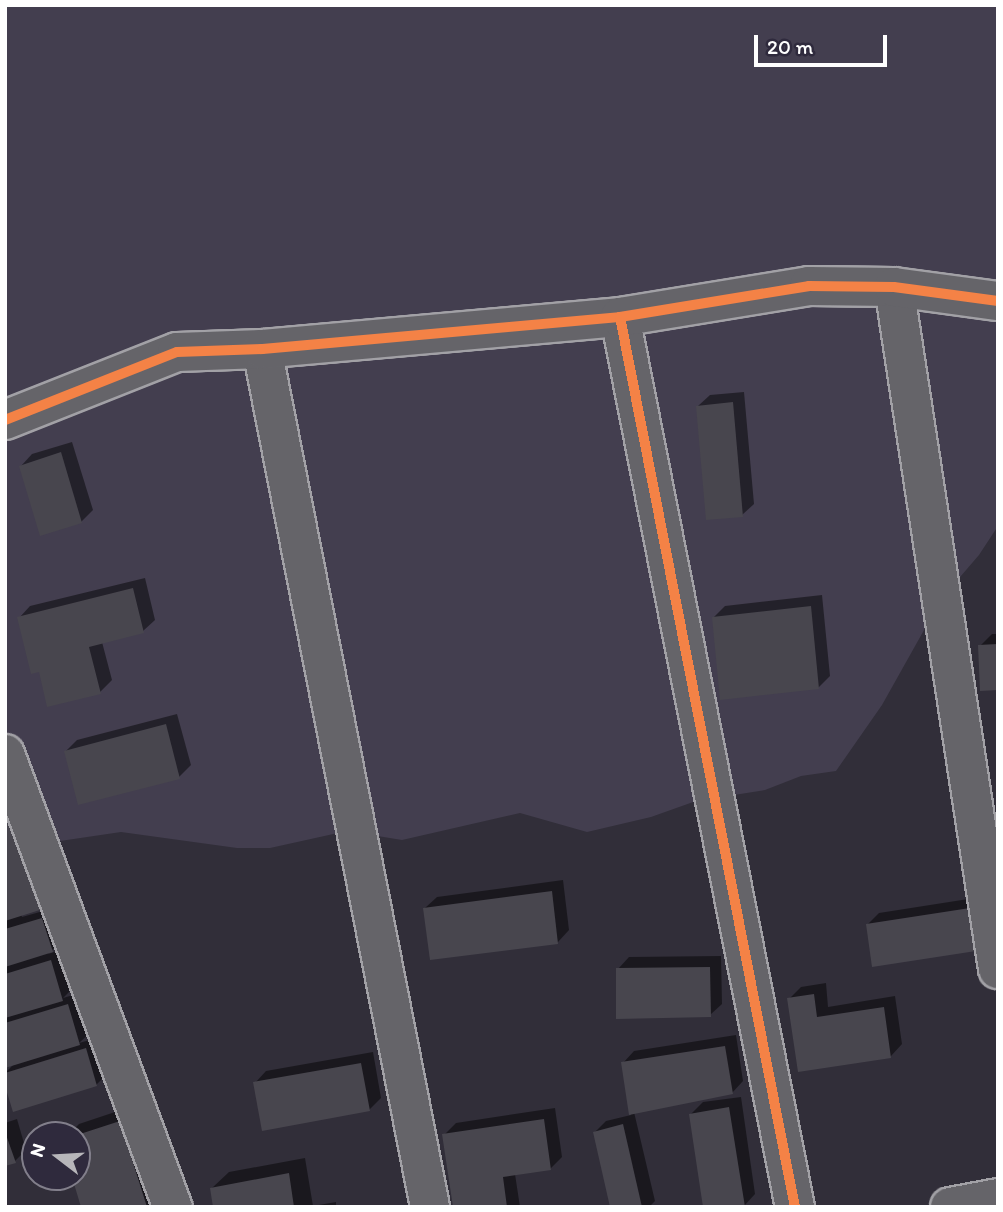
<!DOCTYPE html>
<html>
<head>
<meta charset="utf-8">
<style>
  body { margin:0 }
  #map { position:relative; width:1003px; height:1212px; overflow:hidden; background:#312e39; font-family:Itim,sans-serif }
  div>[style] { position:absolute }
  .green>* { inset:0; background:#433e4f }
  .shadow>* { inset:0; background:#0007 }
  .building>* { inset:0; background:#48464e }
  .roads { filter:drop-shadow(2px 0 #a2a1a6) drop-shadow(-2px 0 #a2a1a6) drop-shadow(0 2px #a2a1a6) drop-shadow(0 -2px #a2a1a6) }
  .minor>* { height:38px; margin:-19px; padding:0 19px; transform-origin:19px; border-radius:19px; background:#656469 }
  .cycleway>* { height:10px; margin:-5px; padding:0 5px; transform-origin:5px; border-radius:5px; background:#f48246 }
  span { translate:-50% -50%; white-space:nowrap; text-align:center; line-height:1.15; -webkit-text-stroke:5px #2f2a3d; paint-order:stroke }
  .frame { position:absolute; inset:0; border:7px solid #fff; pointer-events:none }
  .north { position:absolute; left:21px; top:1121px; width:70px; height:70px; box-sizing:border-box; background:#2f2a3d; border:2px solid #827f8b; border-radius:50%; rotate:287deg; font-size:19px; font-weight:700; line-height:28px; text-align:center; color:#fff }
  .north::after { content:''; display:block; margin:auto; width:24px; height:32px; background:#b7b6ba; clip-path:polygon(50% 0,100% 100%,50% 72%,0 100%) }
  .scale { position:absolute; left:754px; top:35px; width:133px; height:32px; box-sizing:border-box; border:4px solid #fff; border-top:0; padding-left:9px; font-size:21px; line-height:24px; white-space:nowrap; color:#fff; -webkit-text-stroke:5px #2f2a3d; paint-order:stroke }
</style>
</head>
<body>
<div id="map">
  <div class="green">
    <i style="clip-path:polygon(5px 5px,998px 5px,998px 526px,979px 555px,942px 598px,882px 705px,836px 771px,801px 776px,765px 790px,696px 801px,651px 817px,587px 832px,520px 813px,402px 840px,347px 831px,270px 848px,237px 848px,121px 832px,33px 845px,5px 854px)"></i>
  </div>
  <div class="shadow">
    <i style="clip-path:polygon(744px 392px,754px 504px,742px 515px,698px 406px,710px 395px)"></i>
    <i style="clip-path:polygon(72px 442px,93px 510px,81px 522px,21px 466px,32px 454px)"></i>
    <i style="clip-path:polygon(145px 578px,155px 620px,143px 631px,102px 642px,112px 680px,100px 692px,40px 670px,19px 618px,30px 606px)"></i>
    <i style="clip-path:polygon(822px 595px,830px 676px,818px 688px,714px 617px,725px 606px)"></i>
    <i style="clip-path:polygon(992px 634px,998px 634px,998px 688px,980px 646px)"></i>
    <i style="clip-path:polygon(177px 714px,191px 765px,179px 777px,66px 751px,77px 740px)"></i>
    <i style="clip-path:polygon(5px 769px,21px 914px,22px 917px,54px 908px,63px 939px,48px 954px,63px 949px,74px 987px,63px 998px,80px 993px,91px 1032px,79px 1043px,97px 1038px,108px 1073px,96px 1085px,5px 1080px,5px 1073px,15px 1063px,5px 1063px)"></i>
    <i style="clip-path:polygon(563px 880px,569px 930px,558px 942px,425px 908px,437px 897px)"></i>
    <i style="clip-path:polygon(981px 897px,987px 938px,868px 924px,879px 913px)"></i>
    <i style="clip-path:polygon(721px 956px,722px 1004px,710px 1015px,618px 969px,629px 957px)"></i>
    <i style="clip-path:polygon(826px 983px,828px 1007px,895px 996px,902px 1044px,891px 1056px,800px 1070px,789px 999px,801px 987px)"></i>
    <i style="clip-path:polygon(736px 1035px,743px 1081px,732px 1093px,634px 1112px,655px 1201px,649px 1207px,612px 1207px,595px 1132px,606px 1121px,631px 1115px,623px 1063px,634px 1051px)"></i>
    <i style="clip-path:polygon(373px 1052px,381px 1098px,369px 1110px,255px 1083px,266px 1071px)"></i>
    <i style="clip-path:polygon(741px 1097px,755px 1194px,744px 1206px,691px 1114px,703px 1102px)"></i>
    <i style="clip-path:polygon(136px 1105px,169px 1207px,83px 1207px,74px 1177px,77px 1177px,77px 1135px,68px 1135px,79px 1124px)"></i>
    <i style="clip-path:polygon(555px 1108px,562px 1157px,550px 1169px,515px 1174px,520px 1207px,455px 1207px,444px 1135px,456px 1123px)"></i>
    <i style="clip-path:polygon(17px 1119px,26px 1150px,15px 1161px,5px 1164px,5px 1123px)"></i>
    <i style="clip-path:polygon(305px 1158px,313px 1206px,336px 1202px,336px 1207px,215px 1207px,212px 1188px,229px 1172px)"></i>
  </div>
  <div class="building">
    <i style="clip-path:polygon(733px 402px,743px 517px,706px 520px,696px 406px)"></i>
    <i style="clip-path:polygon(61px 452px,82px 523px,40px 536px,19px 466px)"></i>
    <i style="clip-path:polygon(133px 588px,144px 633px,89px 647px,101px 694px,47px 707px,39px 672px,31px 674px,17px 617px)"></i>
    <i style="clip-path:polygon(811px 606px,819px 689px,720px 700px,712px 617px)"></i>
    <i style="clip-path:polygon(998px 644px,998px 690px,980px 691px,978px 645px)"></i>
    <i style="clip-path:polygon(166px 724px,180px 779px,78px 805px,64px 751px)"></i>
    <i style="clip-path:polygon(5px 788px,43px 909px,5px 921px)"></i>
    <i style="clip-path:polygon(552px 891px,558px 944px,430px 960px,423px 908px)"></i>
    <i style="clip-path:polygon(970px 908px,976px 951px,872px 967px,866px 924px)"></i>
    <i style="clip-path:polygon(42px 918px,53px 952px,5px 967px,5px 929px)"></i>
    <i style="clip-path:polygon(51px 960px,63px 1001px,5px 1018px,5px 974px)"></i>
    <i style="clip-path:polygon(710px 967px,711px 1017px,616px 1019px,616px 968px)"></i>
    <i style="clip-path:polygon(814px 994px,817px 1017px,884px 1007px,891px 1058px,798px 1072px,787px 998px)"></i>
    <i style="clip-path:polygon(68px 1004px,80px 1045px,5px 1068px,5px 1023px)"></i>
    <i style="clip-path:polygon(725px 1046px,733px 1094px,629px 1115px,621px 1062px)"></i>
    <i style="clip-path:polygon(86px 1048px,97px 1086px,13px 1112px,5px 1086px,5px 1073px)"></i>
    <i style="clip-path:polygon(361px 1063px,370px 1111px,262px 1131px,253px 1082px)"></i>
    <i style="clip-path:polygon(729px 1107px,745px 1207px,703px 1207px,689px 1114px)"></i>
    <i style="clip-path:polygon(544px 1119px,551px 1170px,503px 1177px,507px 1207px,453px 1207px,442px 1134px)"></i>
    <i style="clip-path:polygon(120px 1121px,147px 1207px,81px 1207px,72px 1177px,77px 1177px,77px 1135px)"></i>
    <i style="clip-path:polygon(623px 1124px,642px 1207px,610px 1207px,593px 1132px)"></i>
    <i style="clip-path:polygon(5px 1132px,16px 1163px,5px 1166px)"></i>
    <i style="clip-path:polygon(289px 1173px,294px 1207px,213px 1207px,210px 1188px)"></i>
  </div>
  <div class="roads">
    <div class="minor">
      <i style="left:894px;top:287px;width:690px;rotate:81.33deg"></i>
      <i style="left:620px;top:317px;width:907px;rotate:78.88deg"></i>
      <i style="left:262px;top:349px;width:874px;rotate:78.92deg"></i>
      <i style="left:5px;top:420px;width:185px;rotate:-21.6deg"></i>
      <i style="left:177px;top:352px;width:85px;rotate:-2deg"></i>
      <i style="left:262px;top:349px;width:359px;rotate:-5.1deg"></i>
      <i style="left:620px;top:317px;width:192px;rotate:-9.3deg"></i>
      <i style="left:809px;top:286px;width:85px;rotate:0.7deg"></i>
      <i style="left:894px;top:287px;width:105px;rotate:7.7deg"></i>
      <i style="left:5px;top:754px;width:483px;rotate:69.7deg"></i>
      <i style="left:950px;top:1207px;width:49px;rotate:-10.6deg"></i>
    </div>
  </div>
  <div class="cycleway">
    <i style="left:620px;top:317px;width:907px;rotate:78.88deg"></i>
    <i style="left:5px;top:420px;width:185px;rotate:-21.6deg"></i>
    <i style="left:177px;top:352px;width:85px;rotate:-2deg"></i>
    <i style="left:262px;top:349px;width:359px;rotate:-5.1deg"></i>
    <i style="left:620px;top:317px;width:192px;rotate:-9.3deg"></i>
    <i style="left:809px;top:286px;width:85px;rotate:0.7deg"></i>
    <i style="left:894px;top:287px;width:105px;rotate:7.7deg"></i>
  </div>
  <div class="frame"></div>
  <div class="north">N</div>
  <div class="scale">20 m</div>
</div>
</body>
</html>
